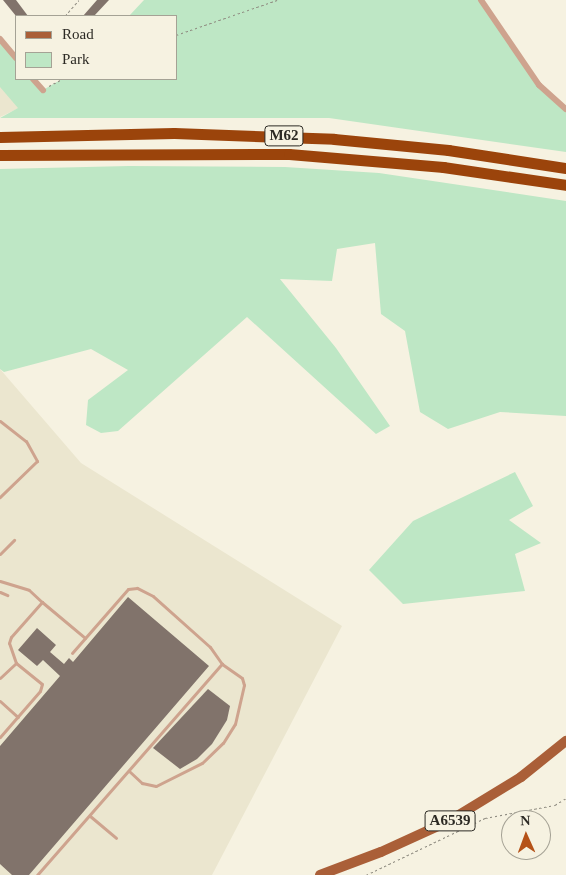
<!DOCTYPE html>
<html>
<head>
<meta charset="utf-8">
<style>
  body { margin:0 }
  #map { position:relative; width:566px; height:875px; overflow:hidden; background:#f6f2e1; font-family:"Times New Roman",serif }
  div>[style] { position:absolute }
  .built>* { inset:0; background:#ebe6cf }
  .green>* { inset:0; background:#bee7c5 }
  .building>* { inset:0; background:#81736b }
  .path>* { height:1px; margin-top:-0.5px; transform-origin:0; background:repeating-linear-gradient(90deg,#8f8c81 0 2.5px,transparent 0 5px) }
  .lane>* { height:3px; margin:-1.5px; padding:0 1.5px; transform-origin:1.5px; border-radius:1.5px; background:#cea38e }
  .street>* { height:6px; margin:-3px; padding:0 3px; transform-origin:3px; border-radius:3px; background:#cea38e }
  .primary>* { height:10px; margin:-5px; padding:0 5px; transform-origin:5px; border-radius:5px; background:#aa5f38 }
  .highway>* { height:11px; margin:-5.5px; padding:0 5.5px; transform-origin:5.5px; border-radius:5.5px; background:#9b440b }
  span { translate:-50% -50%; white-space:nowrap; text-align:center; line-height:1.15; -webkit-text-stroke:4px #f6f2e1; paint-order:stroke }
  .shield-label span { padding:1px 4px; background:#f6f2e1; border:1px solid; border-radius:4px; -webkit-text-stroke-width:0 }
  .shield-label { font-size:15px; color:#2c2a24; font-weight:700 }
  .legend { position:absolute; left:15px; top:15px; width:162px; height:65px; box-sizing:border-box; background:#f6f2e1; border:1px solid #a5a295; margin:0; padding:6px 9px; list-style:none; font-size:15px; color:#2c2a24 }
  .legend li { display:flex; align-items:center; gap:10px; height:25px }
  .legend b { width:25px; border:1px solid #a5a295 }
  .north { position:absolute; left:501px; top:810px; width:50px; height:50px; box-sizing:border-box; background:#f6f2e1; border:1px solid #a5a295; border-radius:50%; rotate:358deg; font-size:14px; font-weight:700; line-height:20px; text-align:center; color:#2c2a24 }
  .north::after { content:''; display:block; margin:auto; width:18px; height:22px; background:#b55218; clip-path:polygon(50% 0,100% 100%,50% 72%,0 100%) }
</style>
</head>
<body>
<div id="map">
  <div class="built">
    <i style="clip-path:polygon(0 83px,19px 108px,0 117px)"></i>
    <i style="clip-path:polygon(0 369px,81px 463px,342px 626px,212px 875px,0 875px)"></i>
  </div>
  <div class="green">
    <i style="clip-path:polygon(144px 0,479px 0,536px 80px,566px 112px,566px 152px,329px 118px,0 118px,18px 108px,0 87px,0 37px,16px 57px,16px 79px,34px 79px,43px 90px,62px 79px,176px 79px,176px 16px,129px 16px)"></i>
    <i style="clip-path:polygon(129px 166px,285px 167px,379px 173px,566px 201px,566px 416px,500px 412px,448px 429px,420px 412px,405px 331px,381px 314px,375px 243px,337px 249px,332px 281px,280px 279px,336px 348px,390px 426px,376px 434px,247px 317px,118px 431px,101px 433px,86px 425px,88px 400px,128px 370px,91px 349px,4px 372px,0 369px,0 169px)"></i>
    <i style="clip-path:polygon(515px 472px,533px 506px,509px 520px,541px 543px,515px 554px,525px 591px,403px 604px,369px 570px,413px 521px)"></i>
  </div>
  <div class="building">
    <i style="clip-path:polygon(3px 0,16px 0,28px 16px,16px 16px)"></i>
    <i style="clip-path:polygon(97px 0,109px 0,94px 16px,83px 16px)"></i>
    <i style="clip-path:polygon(128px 597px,209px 666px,29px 875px,12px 875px,0 864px,0 746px,60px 676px,43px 660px,37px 666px,18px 650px,37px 628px,56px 645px,50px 652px,64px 664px,69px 658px,73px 662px)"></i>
    <i style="clip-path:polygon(208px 689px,230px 706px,227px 720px,212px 744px,197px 759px,180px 769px,153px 748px)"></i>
  </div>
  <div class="path">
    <i style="left:65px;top:16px;width:21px;rotate:-49deg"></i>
    <i style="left:176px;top:35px;width:107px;rotate:-19.1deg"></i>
    <i style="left:49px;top:86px;width:15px;rotate:-28deg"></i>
    <i style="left:366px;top:875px;width:132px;rotate:-25.6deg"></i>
    <i style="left:485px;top:818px;width:71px;rotate:-10.5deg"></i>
    <i style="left:555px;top:805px;width:13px;rotate:-32deg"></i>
  </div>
  <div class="lane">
    <i style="left:0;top:421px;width:33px;rotate:38deg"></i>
    <i style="left:26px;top:441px;width:23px;rotate:61deg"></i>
    <i style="left:37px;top:461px;width:52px;rotate:135.8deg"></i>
    <i style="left:0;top:554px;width:20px;rotate:-45deg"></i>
    <i style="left:0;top:581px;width:30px;rotate:17deg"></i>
    <i style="left:29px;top:590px;width:18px;rotate:43deg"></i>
    <i style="left:0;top:592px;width:8px;rotate:23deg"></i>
    <i style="left:16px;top:663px;width:21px;rotate:-109deg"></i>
    <i style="left:9px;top:643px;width:6px;rotate:-72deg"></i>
    <i style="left:11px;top:637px;width:47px;rotate:-48.5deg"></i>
    <i style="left:42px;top:602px;width:56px;rotate:39.9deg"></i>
    <i style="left:0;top:678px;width:22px;rotate:-43deg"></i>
    <i style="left:16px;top:663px;width:33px;rotate:39deg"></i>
    <i style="left:42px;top:684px;width:7px;rotate:106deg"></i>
    <i style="left:40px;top:691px;width:61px;rotate:131deg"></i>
    <i style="left:0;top:701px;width:24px;rotate:42deg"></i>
    <i style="left:129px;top:771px;width:18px;rotate:43deg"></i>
    <i style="left:142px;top:783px;width:14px;rotate:12deg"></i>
    <i style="left:156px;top:786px;width:51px;rotate:-26.6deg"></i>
    <i style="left:202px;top:763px;width:29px;rotate:-44deg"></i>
    <i style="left:223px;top:743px;width:22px;rotate:-58deg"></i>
    <i style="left:235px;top:724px;width:40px;rotate:-77deg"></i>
    <i style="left:244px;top:685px;width:7px;rotate:-106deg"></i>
    <i style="left:242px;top:678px;width:24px;rotate:-145deg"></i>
    <i style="left:90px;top:816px;width:34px;rotate:40deg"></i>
    <i style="left:37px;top:875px;width:281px;rotate:-48.8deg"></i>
    <i style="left:222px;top:664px;width:21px;rotate:-125deg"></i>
    <i style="left:210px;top:647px;width:76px;rotate:-138.2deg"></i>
    <i style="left:153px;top:596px;width:18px;rotate:-153deg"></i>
    <i style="left:137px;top:588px;width:9px;rotate:174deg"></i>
    <i style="left:128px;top:589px;width:85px;rotate:131.2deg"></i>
  </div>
  <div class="street">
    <i style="left:481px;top:0;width:103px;rotate:55.7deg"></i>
    <i style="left:539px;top:85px;width:36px;rotate:42deg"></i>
    <i style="left:0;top:39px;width:25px;rotate:50deg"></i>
    <i style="left:33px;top:79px;width:15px;rotate:48deg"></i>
  </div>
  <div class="primary">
    <i style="left:320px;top:875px;width:65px;rotate:-20.7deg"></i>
    <i style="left:381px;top:852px;width:75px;rotate:-24.5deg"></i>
    <i style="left:449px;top:821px;width:84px;rotate:-31.4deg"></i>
    <i style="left:521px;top:777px;width:58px;rotate:-38.7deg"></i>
  </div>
  <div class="highway">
    <i style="left:0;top:137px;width:174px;rotate:-1.3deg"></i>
    <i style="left:174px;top:133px;width:160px;rotate:2.1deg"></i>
    <i style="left:334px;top:139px;width:115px;rotate:5.5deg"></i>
    <i style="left:448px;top:150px;width:119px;rotate:8.7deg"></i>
    <i style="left:0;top:155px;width:289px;rotate:-0.2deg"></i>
    <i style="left:289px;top:154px;width:155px;rotate:4.8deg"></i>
    <i style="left:443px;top:167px;width:124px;rotate:8.3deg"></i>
  </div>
  <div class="shield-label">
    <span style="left:284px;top:136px">M62</span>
    <span style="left:450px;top:821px">A6539</span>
  </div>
  <ul class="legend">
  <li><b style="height:6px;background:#aa5f38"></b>Road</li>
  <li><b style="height:14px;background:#bee7c5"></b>Park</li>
  </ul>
  <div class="north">N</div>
</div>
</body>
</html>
